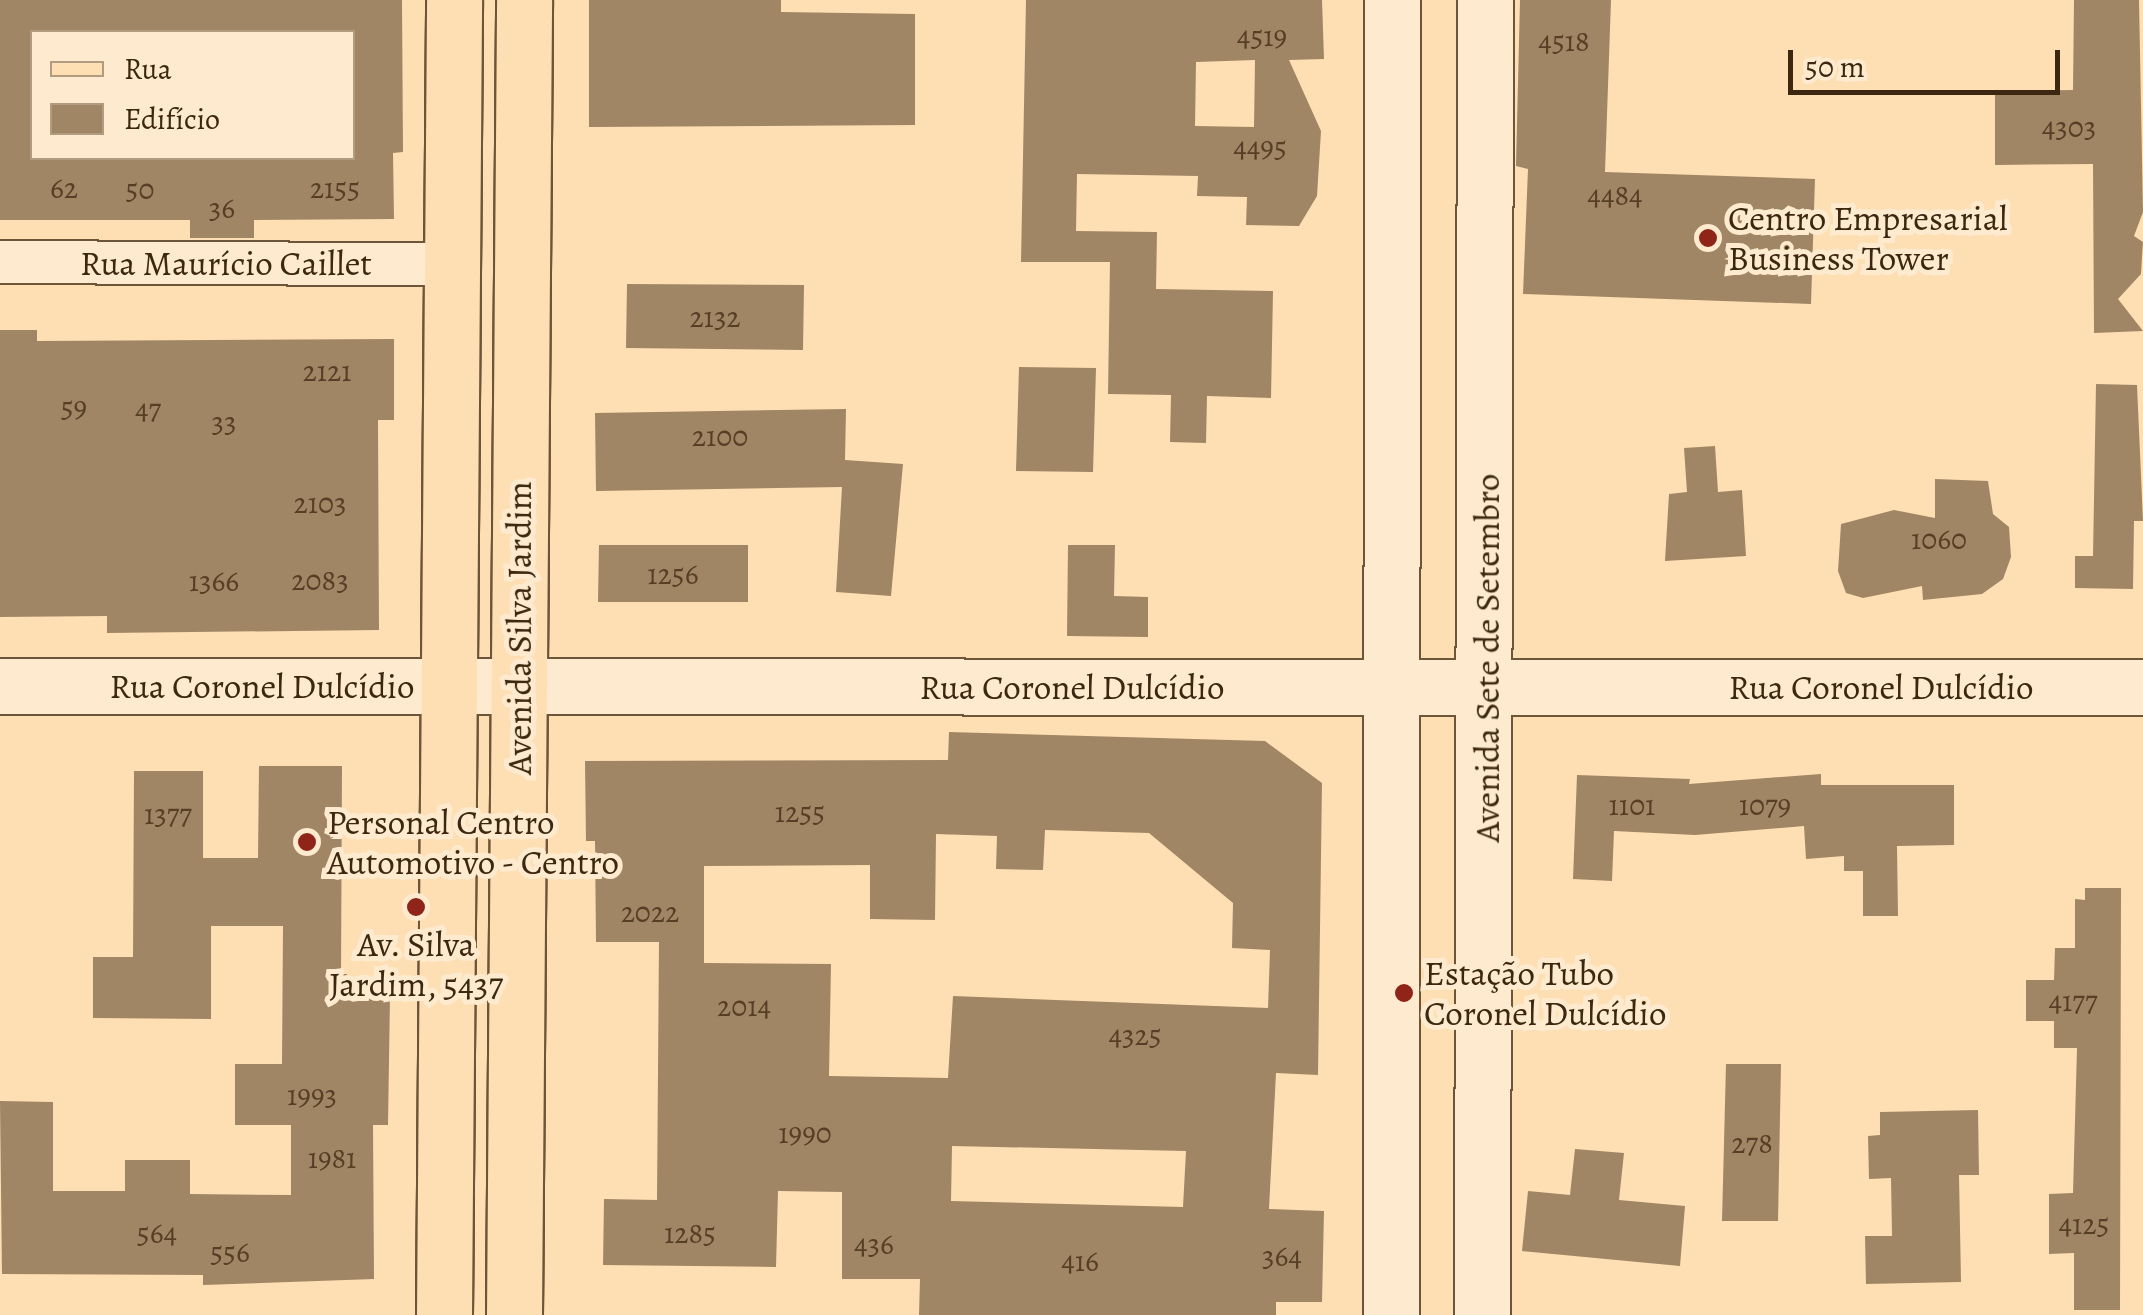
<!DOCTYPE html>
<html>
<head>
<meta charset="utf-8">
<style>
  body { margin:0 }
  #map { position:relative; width:2143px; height:1315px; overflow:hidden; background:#fedeb3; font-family:Alegreya,serif }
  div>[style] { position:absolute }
  .building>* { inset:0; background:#a18665 }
  .roads { filter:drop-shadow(2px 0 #6d5539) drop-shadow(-2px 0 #6d5539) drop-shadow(0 2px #6d5539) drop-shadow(0 -2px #6d5539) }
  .street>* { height:42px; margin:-21px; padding:0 21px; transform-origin:21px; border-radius:21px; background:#feeace }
  .secondary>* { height:55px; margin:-27.5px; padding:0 27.5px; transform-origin:27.5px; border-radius:27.5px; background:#feeace }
  .primary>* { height:55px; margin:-27.5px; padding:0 27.5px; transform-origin:27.5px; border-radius:27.5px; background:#fedeb3 }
  .dots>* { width:28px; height:28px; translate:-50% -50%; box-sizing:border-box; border:5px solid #feeace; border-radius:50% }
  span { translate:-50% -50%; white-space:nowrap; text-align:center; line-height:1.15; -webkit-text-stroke:10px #feeace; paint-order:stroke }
  .number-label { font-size:30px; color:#563f25 }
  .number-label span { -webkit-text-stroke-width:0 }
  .poi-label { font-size:35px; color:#3d2710 }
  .left { translate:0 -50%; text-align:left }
  .street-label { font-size:35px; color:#3d2710 }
  .legend { position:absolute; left:30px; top:30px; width:325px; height:130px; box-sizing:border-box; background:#feeace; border:2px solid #b19c82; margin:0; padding:12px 18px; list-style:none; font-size:30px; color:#3d2710 }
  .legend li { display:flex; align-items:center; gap:20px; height:50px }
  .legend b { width:50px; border:2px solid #b19c82 }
  .scale { position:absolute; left:1788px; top:50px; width:272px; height:45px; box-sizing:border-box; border:5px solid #3d2710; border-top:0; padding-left:12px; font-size:30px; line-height:35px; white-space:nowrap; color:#3d2710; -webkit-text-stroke:8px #feeace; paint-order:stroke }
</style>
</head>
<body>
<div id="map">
  <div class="building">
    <i style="clip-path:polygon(evenodd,0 0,402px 0,403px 152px,393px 153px,394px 219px,254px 220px,254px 238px,190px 238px,190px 220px,0 220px,0 0,32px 32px,352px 32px,352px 158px,32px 158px,32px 32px)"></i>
    <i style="clip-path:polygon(589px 0,781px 0,781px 12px,915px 14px,915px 125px,589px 127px)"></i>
    <i style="clip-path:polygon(evenodd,1026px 0,1322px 0,1324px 59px,1289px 60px,1321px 131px,1317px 196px,1299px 226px,1246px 225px,1247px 197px,1197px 196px,1198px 176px,1077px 174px,1076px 231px,1157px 232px,1156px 289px,1273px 291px,1271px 398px,1207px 396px,1206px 443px,1170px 442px,1171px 395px,1108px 394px,1110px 262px,1021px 262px,1026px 0,1255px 60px,1254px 127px,1195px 126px,1196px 62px,1255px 60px)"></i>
    <i style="clip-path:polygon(1520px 0,1611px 0,1605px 172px,1815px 179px,1811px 304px,1523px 294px,1528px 169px,1516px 166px)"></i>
    <i style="clip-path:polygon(2074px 0,2139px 0,2143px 212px,2134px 236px,2143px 242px,2142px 256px,2141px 274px,2118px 299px,2143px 331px,2094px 333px,2093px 164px,1995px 165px,1995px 91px,2073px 90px)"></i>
    <i style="clip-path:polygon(627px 284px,804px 285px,803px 350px,626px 348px)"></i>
    <i style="clip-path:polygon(0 330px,37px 330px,37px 341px,394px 339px,394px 420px,378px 420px,379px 630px,107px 633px,107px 616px,0 617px)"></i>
    <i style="clip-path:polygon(1019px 367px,1096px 368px,1093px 472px,1016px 471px)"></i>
    <i style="clip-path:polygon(2096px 384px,2137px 385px,2143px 521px,2134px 521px,2133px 589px,2075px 588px,2075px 556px,2093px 556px)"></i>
    <i style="clip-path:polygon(846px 409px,845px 460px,903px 464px,891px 596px,836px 592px,842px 487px,596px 491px,595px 413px)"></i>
    <i style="clip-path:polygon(1715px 446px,1718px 492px,1742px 490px,1746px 556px,1665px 561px,1669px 494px,1687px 492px,1684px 448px)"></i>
    <i style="clip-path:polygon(1935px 479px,1988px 481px,1993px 514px,2009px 527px,2011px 557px,2003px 579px,1982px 594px,1923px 600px,1922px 586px,1863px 598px,1846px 593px,1838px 571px,1841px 524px,1894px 510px,1935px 518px)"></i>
    <i style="clip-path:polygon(599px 545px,748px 545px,748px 602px,598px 602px)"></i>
    <i style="clip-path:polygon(1068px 545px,1115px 545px,1114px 596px,1148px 597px,1148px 637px,1067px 636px)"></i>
    <i style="clip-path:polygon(evenodd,949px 732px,1265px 741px,1322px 783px,1318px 1075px,1276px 1073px,1269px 1209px,1324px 1211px,1322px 1302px,1276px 1302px,1276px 1315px,919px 1315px,920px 1279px,842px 1279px,842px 1192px,778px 1191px,776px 1267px,603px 1265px,604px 1199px,657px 1200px,659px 942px,596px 942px,595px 841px,586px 841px,585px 761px,948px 760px,949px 732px,1045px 830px,1149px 833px,1233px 903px,1232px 948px,1270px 950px,1268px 1008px,953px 996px,948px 1078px,829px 1076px,831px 964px,704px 963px,704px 866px,870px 865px,870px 919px,935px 920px,936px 834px,997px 836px,996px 869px,1043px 870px,1045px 830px,949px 732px,952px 1146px,1186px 1151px,1183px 1207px,951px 1201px,952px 1146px)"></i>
    <i style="clip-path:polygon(259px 766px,342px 766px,341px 974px,347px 974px,347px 996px,390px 996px,388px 1125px,373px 1125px,374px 1279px,203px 1285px,203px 1275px,2px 1274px,0 1101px,53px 1102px,53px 1191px,125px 1191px,125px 1160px,190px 1160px,190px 1194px,291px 1195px,291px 1125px,235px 1125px,235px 1064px,282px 1064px,283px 926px,211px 926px,211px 1019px,93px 1018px,93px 957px,133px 957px,134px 771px,203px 771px,203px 858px,258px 858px)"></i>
    <i style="clip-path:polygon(1821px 774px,1821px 785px,1954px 785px,1954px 845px,1897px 846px,1898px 916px,1863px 916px,1863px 871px,1844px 871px,1844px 856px,1806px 859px,1804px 826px,1695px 835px,1614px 831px,1612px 881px,1573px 879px,1577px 775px,1690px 779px,1689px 784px)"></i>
    <i style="clip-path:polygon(2085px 888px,2121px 888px,2120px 1310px,2074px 1310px,2074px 1253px,2049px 1254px,2049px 1194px,2073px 1193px,2077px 1048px,2054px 1048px,2054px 1021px,2026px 1021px,2026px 980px,2054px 980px,2055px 948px,2075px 948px,2075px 899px,2085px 900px)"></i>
    <i style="clip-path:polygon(1726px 1064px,1781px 1064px,1778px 1221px,1722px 1221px)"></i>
    <i style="clip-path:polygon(1978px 1110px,1979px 1175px,1959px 1175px,1961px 1282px,1866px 1284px,1865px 1236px,1892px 1236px,1891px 1178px,1869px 1179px,1868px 1136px,1880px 1135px,1880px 1112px)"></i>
    <i style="clip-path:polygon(1575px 1149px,1624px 1153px,1619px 1200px,1685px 1206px,1680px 1266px,1522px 1251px,1528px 1191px,1570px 1195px)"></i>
  </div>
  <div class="roads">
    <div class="street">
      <i style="left:0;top:262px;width:452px;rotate:0.3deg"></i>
    </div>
    <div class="secondary">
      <i style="left:0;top:686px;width:2143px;rotate:0.03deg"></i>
      <i style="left:1391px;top:1315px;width:1315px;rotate:-89.96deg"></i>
      <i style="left:1482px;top:1315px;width:1315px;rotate:-89.87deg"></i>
    </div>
    <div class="primary">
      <i style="left:444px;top:1315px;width:1315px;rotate:-89.56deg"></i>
      <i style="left:514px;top:1315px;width:1315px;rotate:-89.56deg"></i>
    </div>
  </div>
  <div class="dots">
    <i style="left:1708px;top:238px;background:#8f2418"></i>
    <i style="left:307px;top:842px;background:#8f2418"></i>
    <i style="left:416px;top:907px;background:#8f2418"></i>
    <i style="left:1404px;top:993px;background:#8f2418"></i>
  </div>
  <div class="number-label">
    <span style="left:1262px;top:36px">4519</span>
    <span style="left:1564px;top:41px">4518</span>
    <span style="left:2069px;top:127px">4303</span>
    <span style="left:1260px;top:147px">4495</span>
    <span style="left:64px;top:188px">62</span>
    <span style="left:335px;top:188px">2155</span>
    <span style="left:140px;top:189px">50</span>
    <span style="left:1615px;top:195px">4484</span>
    <span style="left:222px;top:208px">36</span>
    <span style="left:715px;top:317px">2132</span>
    <span style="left:327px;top:371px">2121</span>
    <span style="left:74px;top:407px">59</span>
    <span style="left:148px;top:409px">47</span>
    <span style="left:224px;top:422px">33</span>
    <span style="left:720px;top:436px">2100</span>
    <span style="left:320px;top:503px">2103</span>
    <span style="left:1939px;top:539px">1060</span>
    <span style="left:673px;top:574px">1256</span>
    <span style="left:320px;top:580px">2083</span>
    <span style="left:214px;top:581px">1366</span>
    <span style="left:1632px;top:805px">1101</span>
    <span style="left:1765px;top:805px">1079</span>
    <span style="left:800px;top:812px">1255</span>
    <span style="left:168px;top:814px">1377</span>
    <span style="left:650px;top:912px">2022</span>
    <span style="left:2073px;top:1001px">4177</span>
    <span style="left:744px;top:1006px">2014</span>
    <span style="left:1135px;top:1035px">4325</span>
    <span style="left:312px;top:1095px">1993</span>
    <span style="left:805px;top:1133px">1990</span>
    <span style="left:1752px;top:1143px">278</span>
    <span style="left:332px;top:1158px">1981</span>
    <span style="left:2084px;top:1224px">4125</span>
    <span style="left:157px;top:1233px">564</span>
    <span style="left:690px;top:1233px">1285</span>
    <span style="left:874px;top:1244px">436</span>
    <span style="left:230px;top:1252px">556</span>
    <span style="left:1282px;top:1256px">364</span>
    <span style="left:1080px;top:1261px">416</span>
  </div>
  <div class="poi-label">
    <span class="left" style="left:1728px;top:238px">Centro Empresarial<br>Business Tower</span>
    <span class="left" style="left:327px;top:842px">Personal Centro<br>Automotivo - Centro</span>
    <span style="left:416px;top:964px">Av. Silva<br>Jardim, 5437</span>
    <span class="left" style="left:1424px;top:993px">Estação Tubo<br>Coronel Dulcídio</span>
  </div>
  <div class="street-label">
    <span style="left:226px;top:263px">Rua Maurício Caillet</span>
    <span style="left:519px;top:628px;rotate:-90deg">Avenida Silva Jardim</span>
    <span style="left:1487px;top:658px;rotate:-90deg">Avenida Sete de Setembro</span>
    <span style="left:262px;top:686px">Rua Coronel Dulcídio</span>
    <span style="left:1072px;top:687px">Rua Coronel Dulcídio</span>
    <span style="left:1881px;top:687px">Rua Coronel Dulcídio</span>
  </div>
  <ul class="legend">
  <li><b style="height:12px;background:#fedeb3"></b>Rua</li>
  <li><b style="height:28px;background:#a18665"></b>Edifício</li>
  </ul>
  <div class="scale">50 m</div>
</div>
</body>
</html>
